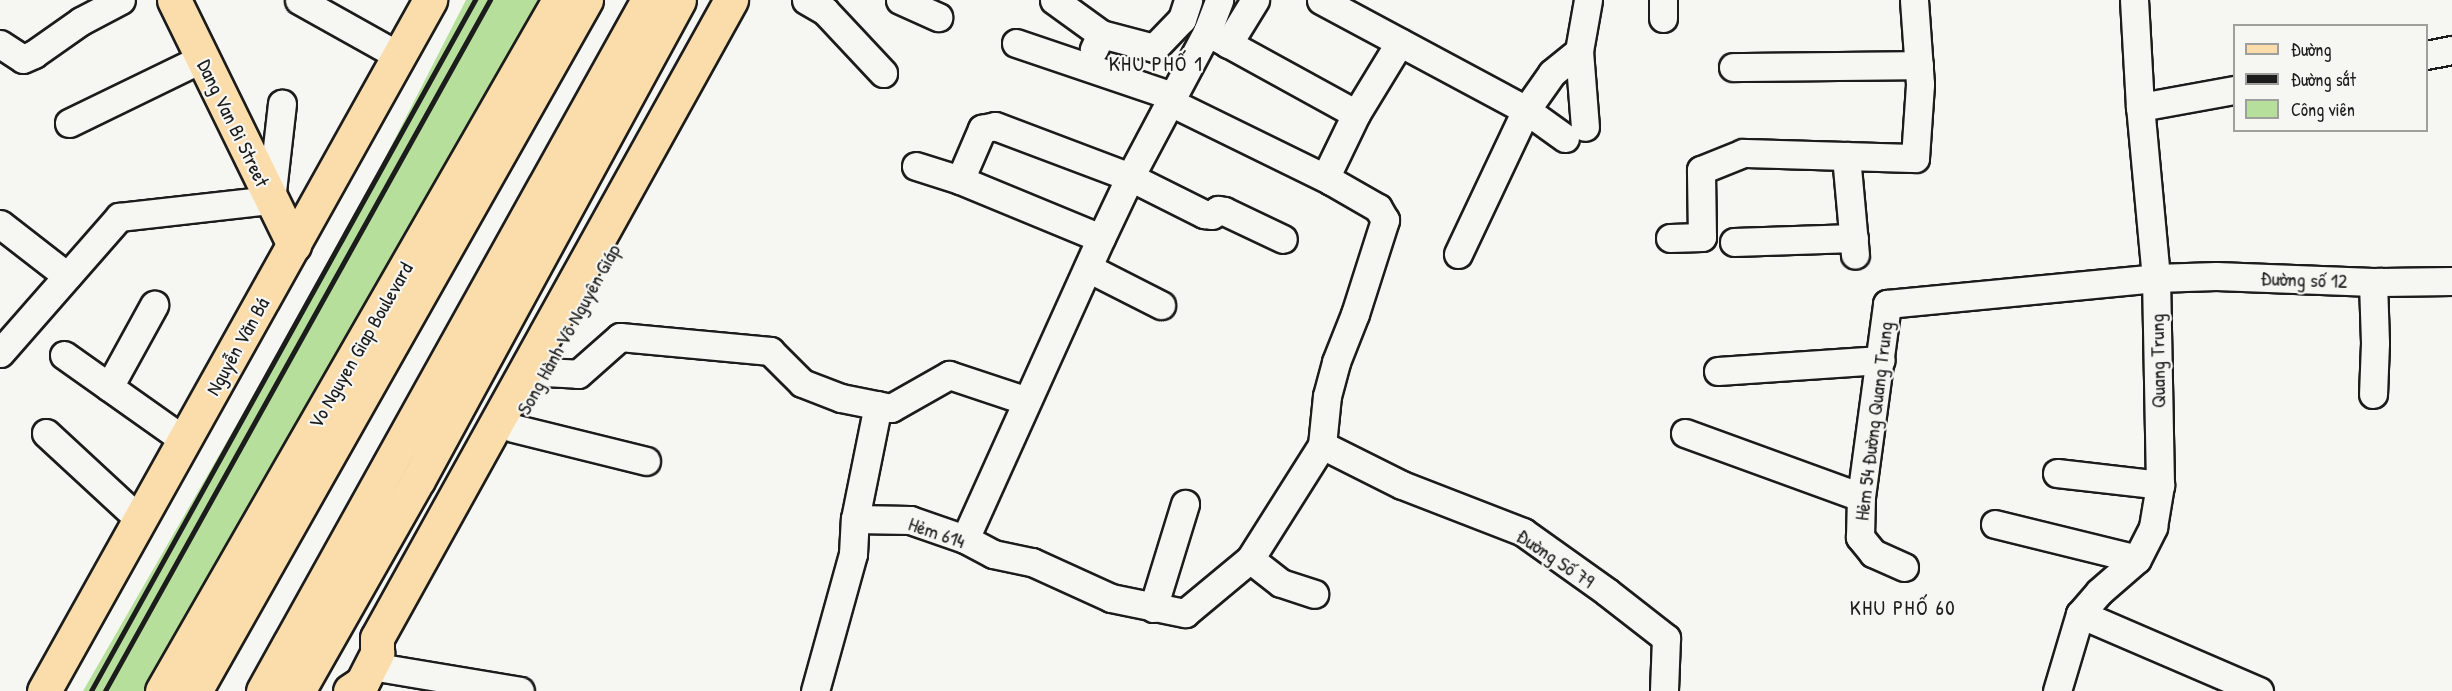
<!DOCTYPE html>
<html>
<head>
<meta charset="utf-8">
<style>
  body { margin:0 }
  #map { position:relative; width:2452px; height:691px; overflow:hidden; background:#f6f6f2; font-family:"Patrick Hand",sans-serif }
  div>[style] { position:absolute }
  .green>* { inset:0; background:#b5df9b }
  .roads { filter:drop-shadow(2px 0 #1c1c1c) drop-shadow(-2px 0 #1c1c1c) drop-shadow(0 2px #1c1c1c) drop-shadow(0 -2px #1c1c1c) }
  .minor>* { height:27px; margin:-13.5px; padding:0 13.5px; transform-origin:13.5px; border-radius:13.5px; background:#f6f6f2 }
  .major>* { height:33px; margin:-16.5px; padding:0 16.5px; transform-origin:16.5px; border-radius:16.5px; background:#faddab }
  .highway>* { height:33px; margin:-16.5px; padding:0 16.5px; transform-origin:16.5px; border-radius:16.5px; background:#faddab }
  .rail>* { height:4.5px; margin:-2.25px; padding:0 2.25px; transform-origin:2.25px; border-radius:2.25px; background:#1c1c1c }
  span { translate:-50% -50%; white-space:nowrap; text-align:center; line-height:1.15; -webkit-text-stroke:4.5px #f6f6f2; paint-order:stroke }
  .street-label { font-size:20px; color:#1c1c1c }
  .neighbourhood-label { font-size:21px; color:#1c1c1c; letter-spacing:1.5px }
  .legend { position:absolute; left:2233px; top:24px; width:195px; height:108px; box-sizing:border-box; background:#f6f6f2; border:2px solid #9f9f9c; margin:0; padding:8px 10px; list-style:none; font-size:18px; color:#1c1c1c }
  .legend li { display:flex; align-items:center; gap:12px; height:30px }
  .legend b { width:30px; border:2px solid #9f9f9c }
</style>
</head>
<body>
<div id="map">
  <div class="green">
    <i style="clip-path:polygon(466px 0,538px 0,465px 134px,148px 691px,83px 691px,343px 240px)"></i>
  </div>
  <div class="roads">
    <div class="minor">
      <i style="left:299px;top:0;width:115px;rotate:29.2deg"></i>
      <i style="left:806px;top:0;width:22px;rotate:30deg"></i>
      <i style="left:825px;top:11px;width:85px;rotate:46.9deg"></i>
      <i style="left:900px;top:0;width:42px;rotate:24.1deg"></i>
      <i style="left:1054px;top:0;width:58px;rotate:35.9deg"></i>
      <i style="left:1101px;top:34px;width:17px;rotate:115deg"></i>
      <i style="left:1321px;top:0;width:233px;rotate:28.2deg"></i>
      <i style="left:1526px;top:110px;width:48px;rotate:35.7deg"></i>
      <i style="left:1663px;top:0;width:18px;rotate:90deg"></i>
      <i style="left:1207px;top:32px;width:170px;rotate:28.8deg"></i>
      <i style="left:1101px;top:34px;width:55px;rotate:14.8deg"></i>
      <i style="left:1154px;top:48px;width:40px;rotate:-46deg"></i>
      <i style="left:1182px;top:19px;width:20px;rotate:-72deg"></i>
      <i style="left:1016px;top:43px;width:166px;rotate:18.7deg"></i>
      <i style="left:0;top:44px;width:27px;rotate:33deg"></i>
      <i style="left:23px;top:59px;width:12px;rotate:-24deg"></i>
      <i style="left:34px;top:54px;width:57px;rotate:-35.1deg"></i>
      <i style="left:81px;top:21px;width:45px;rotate:-27.7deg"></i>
      <i style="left:1228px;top:44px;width:52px;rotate:-58.5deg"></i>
      <i style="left:1579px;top:51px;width:76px;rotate:85.5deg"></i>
      <i style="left:2426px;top:55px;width:26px;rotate:-11deg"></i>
      <i style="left:1733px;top:67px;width:186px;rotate:-0.6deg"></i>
      <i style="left:1170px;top:102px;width:179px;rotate:26.1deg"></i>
      <i style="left:2140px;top:107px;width:96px;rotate:-10.3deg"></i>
      <i style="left:69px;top:123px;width:149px;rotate:-25.9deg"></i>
      <i style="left:1846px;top:156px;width:99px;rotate:84.8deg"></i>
      <i style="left:916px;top:166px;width:46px;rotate:17.7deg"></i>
      <i style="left:960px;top:180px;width:152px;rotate:22.4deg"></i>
      <i style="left:960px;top:180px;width:56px;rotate:-66.7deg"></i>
      <i style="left:982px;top:129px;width:13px;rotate:-13deg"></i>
      <i style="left:995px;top:126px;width:144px;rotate:20.7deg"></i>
      <i style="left:1130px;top:177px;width:83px;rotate:26.6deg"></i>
      <i style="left:1204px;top:214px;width:8px;rotate:7deg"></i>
      <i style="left:1212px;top:215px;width:8px;rotate:-40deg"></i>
      <i style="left:1218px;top:210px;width:6px;rotate:9deg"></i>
      <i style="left:1224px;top:211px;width:65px;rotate:25.4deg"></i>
      <i style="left:0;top:224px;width:85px;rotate:37.8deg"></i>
      <i style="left:1670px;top:238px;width:32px;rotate:-2deg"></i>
      <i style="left:1702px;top:237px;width:67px;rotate:-90.9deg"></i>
      <i style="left:1701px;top:170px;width:45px;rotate:-22deg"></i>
      <i style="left:1743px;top:153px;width:172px;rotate:1.7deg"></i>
      <i style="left:1915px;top:158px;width:74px;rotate:-86.1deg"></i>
      <i style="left:1920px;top:84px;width:84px;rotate:-94.1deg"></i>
      <i style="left:1734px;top:242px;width:120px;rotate:-1.9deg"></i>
      <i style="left:1458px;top:254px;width:159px;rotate:-64.7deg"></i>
      <i style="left:1526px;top:110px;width:45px;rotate:-54.9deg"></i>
      <i style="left:1552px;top:73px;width:35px;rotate:-39deg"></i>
      <i style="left:1579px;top:51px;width:52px;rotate:-80deg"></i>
      <i style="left:1088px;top:268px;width:82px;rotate:26.9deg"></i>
      <i style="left:2373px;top:282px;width:61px;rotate:88.1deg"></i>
      <i style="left:2375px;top:343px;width:51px;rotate:92.2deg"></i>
      <i style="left:0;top:353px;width:181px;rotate:-48.8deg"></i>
      <i style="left:119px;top:217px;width:153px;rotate:-6.4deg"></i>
      <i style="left:271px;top:200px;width:97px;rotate:-83.5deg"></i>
      <i style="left:64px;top:355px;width:147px;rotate:35.3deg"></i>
      <i style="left:1718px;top:371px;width:163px;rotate:-3.9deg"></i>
      <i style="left:544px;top:372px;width:34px;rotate:3deg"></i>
      <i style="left:578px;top:374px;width:56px;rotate:-41.4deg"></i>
      <i style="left:620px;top:337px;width:151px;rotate:5.3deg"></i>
      <i style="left:770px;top:351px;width:45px;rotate:45deg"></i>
      <i style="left:802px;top:383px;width:42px;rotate:21deg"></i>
      <i style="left:841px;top:398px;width:51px;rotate:11.3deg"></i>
      <i style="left:891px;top:408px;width:67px;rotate:-29.6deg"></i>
      <i style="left:949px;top:375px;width:82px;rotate:18.4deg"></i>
      <i style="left:109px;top:387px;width:94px;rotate:-61.2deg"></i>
      <i style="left:513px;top:428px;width:137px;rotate:13.9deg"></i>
      <i style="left:46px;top:433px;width:128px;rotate:42.8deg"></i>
      <i style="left:1685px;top:433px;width:187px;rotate:20deg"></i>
      <i style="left:1322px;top:445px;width:89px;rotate:26.6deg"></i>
      <i style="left:1402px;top:485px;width:130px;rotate:21.2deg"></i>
      <i style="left:1523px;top:532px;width:103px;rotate:35.5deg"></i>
      <i style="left:1607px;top:592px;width:75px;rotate:37.9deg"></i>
      <i style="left:1666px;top:638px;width:53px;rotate:92.2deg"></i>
      <i style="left:2057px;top:473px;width:104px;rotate:6.6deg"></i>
      <i style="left:855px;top:519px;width:55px;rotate:1deg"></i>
      <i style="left:910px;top:520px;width:58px;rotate:19.1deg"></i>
      <i style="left:965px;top:539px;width:32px;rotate:28deg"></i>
      <i style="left:993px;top:554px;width:40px;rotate:12deg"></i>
      <i style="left:1032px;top:562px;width:87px;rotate:24.5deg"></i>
      <i style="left:1111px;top:598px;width:76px;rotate:11.5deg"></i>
      <i style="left:1185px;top:613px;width:85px;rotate:-39.7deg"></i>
      <i style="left:1250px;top:559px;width:135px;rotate:-57.7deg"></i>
      <i style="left:1322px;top:445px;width:49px;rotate:-84.2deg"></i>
      <i style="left:1327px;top:396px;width:35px;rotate:-75deg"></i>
      <i style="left:1336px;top:362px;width:52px;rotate:-68.4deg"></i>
      <i style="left:1355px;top:314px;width:99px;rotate:-72.3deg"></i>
      <i style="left:1385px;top:220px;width:14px;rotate:-120deg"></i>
      <i style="left:1378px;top:208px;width:54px;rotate:-150.1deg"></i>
      <i style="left:1331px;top:181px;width:9px;rotate:-108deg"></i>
      <i style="left:1328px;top:172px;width:64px;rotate:-64.2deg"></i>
      <i style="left:1356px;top:114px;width:84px;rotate:-58.6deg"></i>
      <i style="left:1995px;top:524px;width:146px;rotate:13.8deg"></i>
      <i style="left:965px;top:539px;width:330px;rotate:-65.7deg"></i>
      <i style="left:1101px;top:238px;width:68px;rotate:-64.6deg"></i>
      <i style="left:1130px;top:177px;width:164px;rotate:-62deg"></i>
      <i style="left:1207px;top:32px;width:34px;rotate:-69deg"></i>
      <i style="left:1250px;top:559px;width:39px;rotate:38deg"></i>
      <i style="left:1281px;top:583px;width:35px;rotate:18deg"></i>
      <i style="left:1904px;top:567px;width:34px;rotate:-156deg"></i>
      <i style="left:1873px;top:553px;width:21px;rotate:-129deg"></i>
      <i style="left:1860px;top:537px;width:40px;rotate:-88.6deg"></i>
      <i style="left:1861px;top:497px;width:195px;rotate:-82.3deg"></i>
      <i style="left:1887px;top:304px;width:270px;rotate:-5.5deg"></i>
      <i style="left:2156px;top:278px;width:60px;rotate:-1.9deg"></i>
      <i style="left:2216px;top:276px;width:157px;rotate:2.2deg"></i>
      <i style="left:2373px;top:282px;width:79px;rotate:-0.7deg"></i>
      <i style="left:1153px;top:608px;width:109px;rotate:-72.9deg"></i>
      <i style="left:2080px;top:614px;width:195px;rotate:23.3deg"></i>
      <i style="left:371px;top:666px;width:151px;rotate:9.5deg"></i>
      <i style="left:815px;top:691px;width:142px;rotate:-74.5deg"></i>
      <i style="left:853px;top:554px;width:35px;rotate:-87deg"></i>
      <i style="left:855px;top:519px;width:116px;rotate:-78.6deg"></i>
      <i style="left:2057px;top:691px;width:80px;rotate:-73.4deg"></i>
      <i style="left:2080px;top:614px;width:29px;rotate:-49deg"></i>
      <i style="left:2099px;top:592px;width:50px;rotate:-41deg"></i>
      <i style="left:2137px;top:559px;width:36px;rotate:-63deg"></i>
      <i style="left:2153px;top:527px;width:43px;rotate:-80.5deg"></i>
      <i style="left:2160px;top:485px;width:207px;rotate:-91.1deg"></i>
      <i style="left:2156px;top:278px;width:172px;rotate:-95.3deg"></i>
      <i style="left:2140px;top:107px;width:107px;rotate:-93.2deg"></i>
    </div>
    <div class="major">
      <i style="left:174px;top:0;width:273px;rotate:63.9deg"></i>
      <i style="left:44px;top:691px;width:792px;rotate:-60.81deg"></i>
      <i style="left:350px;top:691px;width:14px;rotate:-34deg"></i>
      <i style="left:362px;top:683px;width:34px;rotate:-63deg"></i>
      <i style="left:377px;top:653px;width:15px;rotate:-90deg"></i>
      <i style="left:377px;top:638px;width:730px;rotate:-60.98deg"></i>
    </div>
    <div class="highway">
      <i style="left:162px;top:691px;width:797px;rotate:-60.12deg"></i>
      <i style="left:195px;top:691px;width:794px;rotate:-60.5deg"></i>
      <i style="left:263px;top:691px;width:791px;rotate:-60.88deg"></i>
      <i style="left:298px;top:691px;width:243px;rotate:-60.4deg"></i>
      <i style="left:418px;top:480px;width:546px;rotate:-61.46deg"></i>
    </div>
  </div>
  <div class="rail">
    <i style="left:91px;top:691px;width:791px;rotate:-60.94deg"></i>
    <i style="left:105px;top:691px;width:791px;rotate:-60.88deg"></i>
  </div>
  <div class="street-label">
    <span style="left:234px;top:123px;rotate:64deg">Dang Van Bi Street</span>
    <span style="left:2304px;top:279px;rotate:2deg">Đường số 12</span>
    <span style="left:568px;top:329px;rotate:-61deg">Song Hành Võ Nguyên Giáp</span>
    <span style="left:360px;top:345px;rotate:-60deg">Vo Nguyen Giap Boulevard</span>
    <span style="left:237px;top:346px;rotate:-61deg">Nguyễn Văn Bá</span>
    <span style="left:2157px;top:361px;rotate:-91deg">Quang Trung</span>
    <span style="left:1873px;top:421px;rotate:-83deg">Hẻm 54 Đường Quang Trung</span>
    <span style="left:937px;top:532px;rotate:19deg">Hẻm 614</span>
    <span style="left:1556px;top:558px;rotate:34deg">Đường Số 79</span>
  </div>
  <div class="neighbourhood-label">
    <span style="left:1156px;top:64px">KHU PHỐ 1</span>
    <span style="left:1903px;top:608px">KHU PHỐ 60</span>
  </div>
  <ul class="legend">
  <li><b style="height:8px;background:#faddab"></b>Đường</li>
  <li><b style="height:8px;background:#1c1c1c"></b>Đường sắt</li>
  <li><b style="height:16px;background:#b5df9b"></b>Công viên</li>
  </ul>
</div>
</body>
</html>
